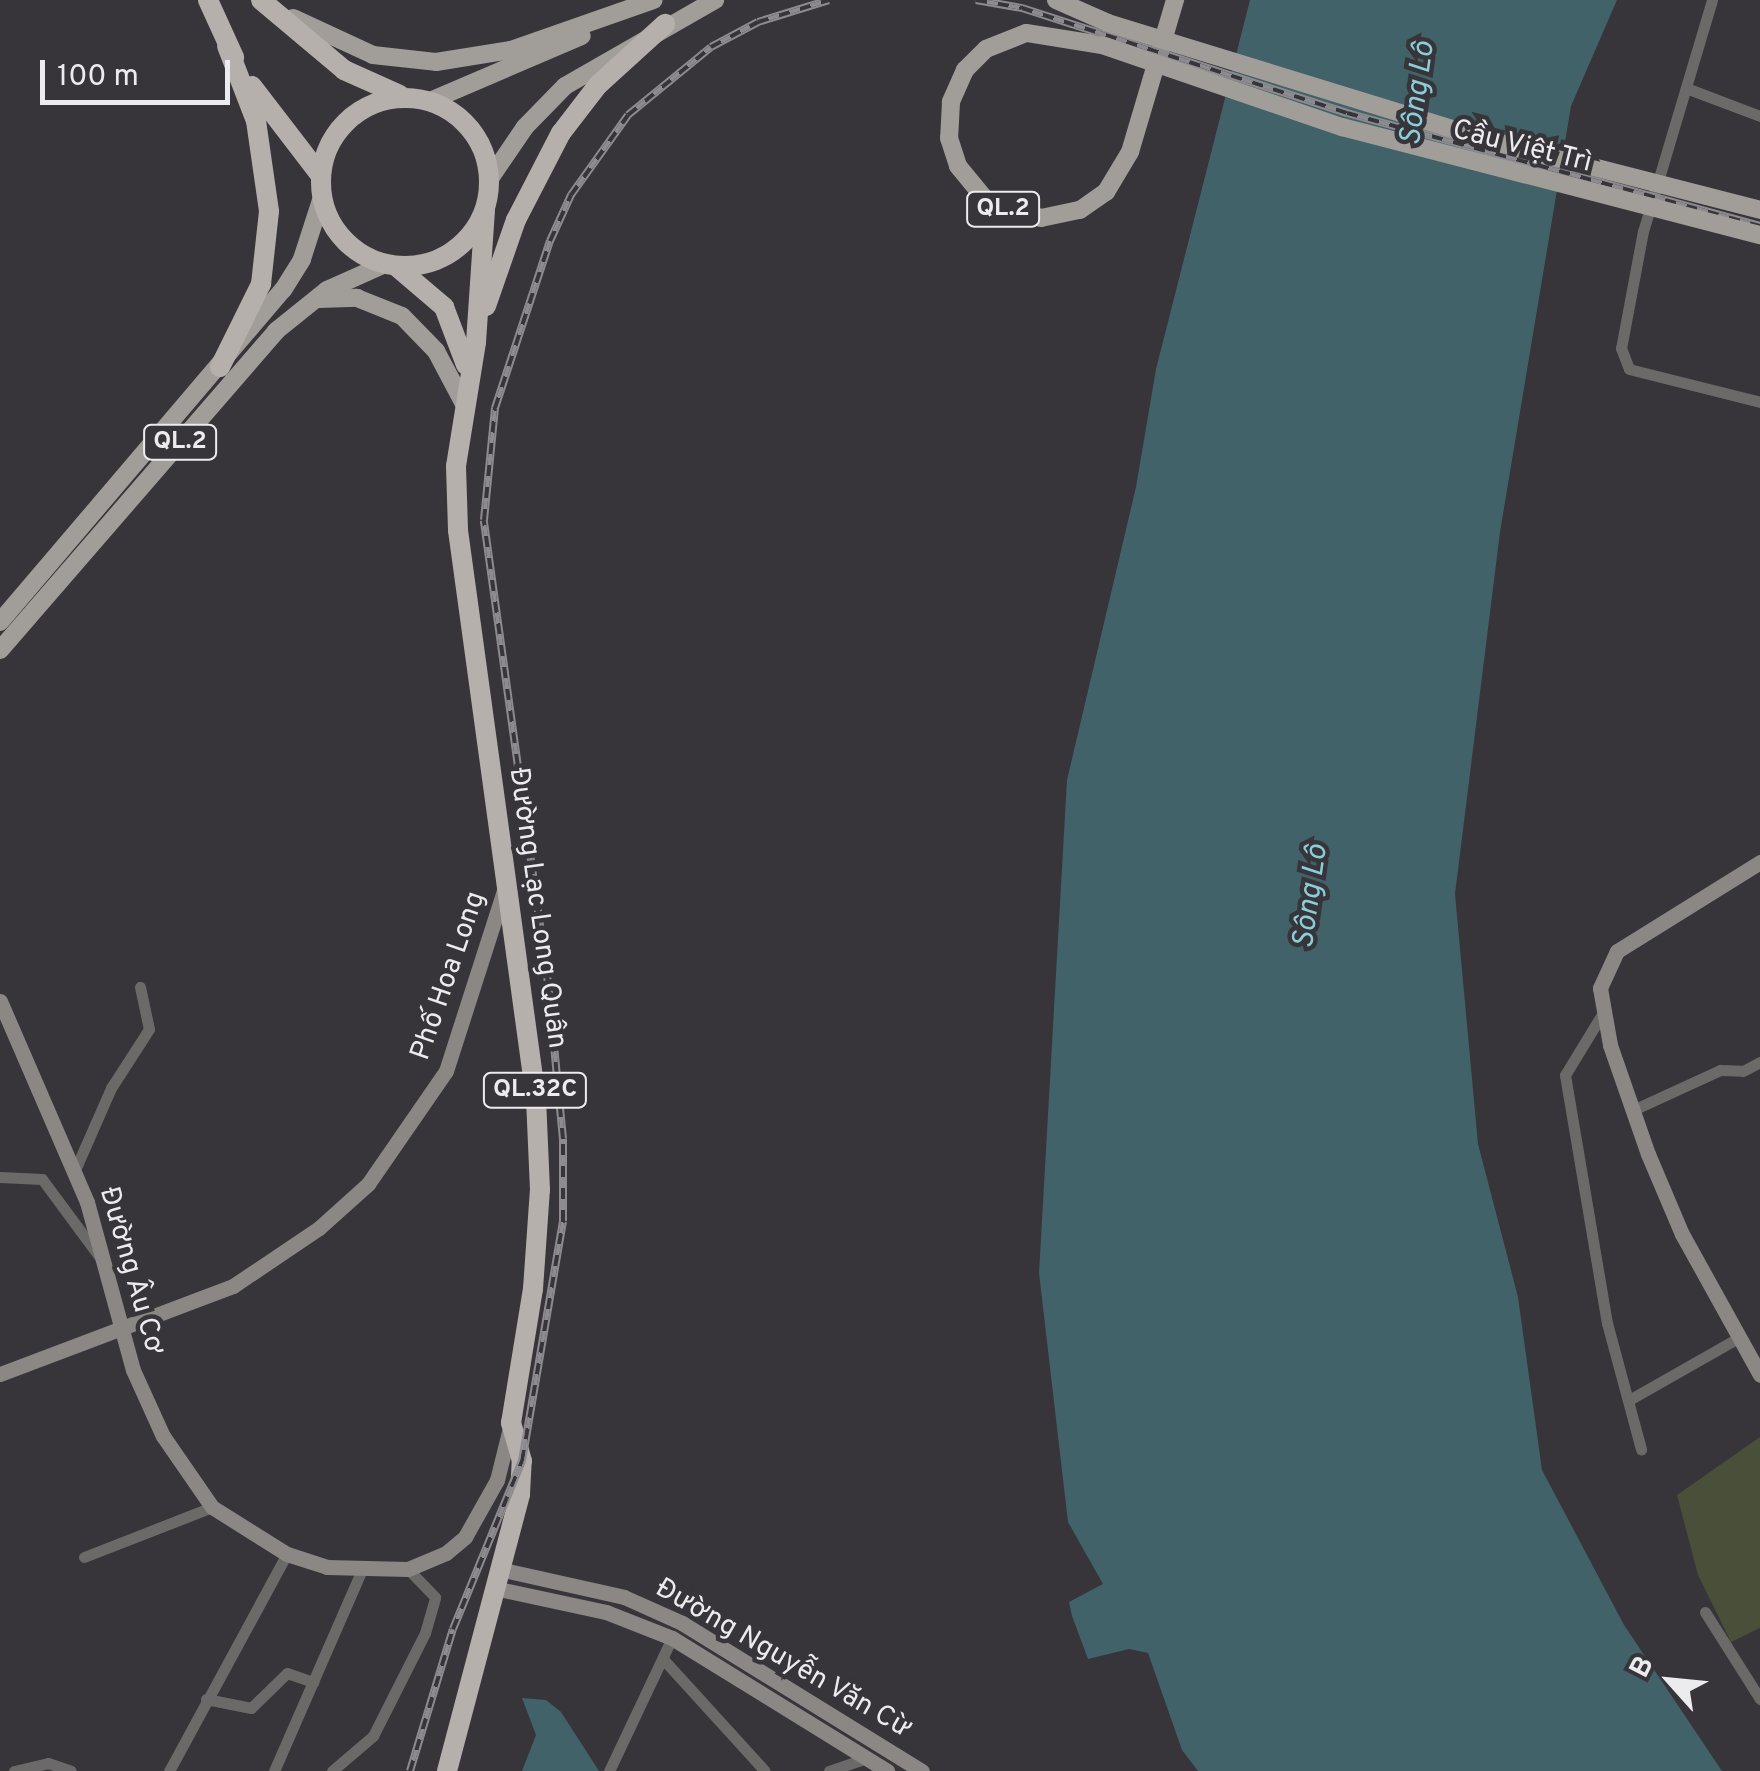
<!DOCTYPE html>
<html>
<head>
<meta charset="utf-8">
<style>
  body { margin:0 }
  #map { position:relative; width:1760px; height:1771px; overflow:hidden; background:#373539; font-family:Overpass,sans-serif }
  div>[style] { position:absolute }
  .green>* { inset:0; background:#494f39 }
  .water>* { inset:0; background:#406268 }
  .street>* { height:11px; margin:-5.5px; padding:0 5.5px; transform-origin:5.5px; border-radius:5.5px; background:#6c6a68 }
  .secondary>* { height:15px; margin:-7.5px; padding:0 7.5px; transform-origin:7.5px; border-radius:7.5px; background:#8a8784 }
  .primary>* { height:18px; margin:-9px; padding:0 9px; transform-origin:9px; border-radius:9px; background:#a19d99 }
  .highway>* { height:20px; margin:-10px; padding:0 10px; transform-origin:10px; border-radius:10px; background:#b5b0ac }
  .highway>.ring { margin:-10px; padding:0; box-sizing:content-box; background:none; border:20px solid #b5b0ac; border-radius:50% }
  .rail>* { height:8px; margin-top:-4px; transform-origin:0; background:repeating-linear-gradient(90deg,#373539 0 11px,#8d8b8f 0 22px); box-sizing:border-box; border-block:2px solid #8d8b8f }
  .primary-bridge>* { height:18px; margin:-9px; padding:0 9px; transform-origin:9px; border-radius:9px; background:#a19d99 }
  span { translate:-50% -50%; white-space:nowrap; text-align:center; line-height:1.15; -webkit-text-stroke:9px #373539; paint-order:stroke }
  .shield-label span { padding:2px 8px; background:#373539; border:2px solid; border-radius:8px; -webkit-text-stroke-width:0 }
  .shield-label { font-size:25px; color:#ecebee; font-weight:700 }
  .street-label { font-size:28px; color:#ecebee }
  .water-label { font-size:30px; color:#8bcedb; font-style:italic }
  .north { position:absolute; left:1620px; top:1631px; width:100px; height:100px; -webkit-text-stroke:8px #373539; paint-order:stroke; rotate:297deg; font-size:28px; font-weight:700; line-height:40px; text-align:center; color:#ecebee }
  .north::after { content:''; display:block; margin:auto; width:35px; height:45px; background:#ecebee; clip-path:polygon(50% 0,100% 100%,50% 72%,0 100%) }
  .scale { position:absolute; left:40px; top:60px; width:190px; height:45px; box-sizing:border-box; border:5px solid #ecebee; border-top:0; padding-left:12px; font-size:30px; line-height:35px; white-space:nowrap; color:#ecebee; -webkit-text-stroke:8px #373539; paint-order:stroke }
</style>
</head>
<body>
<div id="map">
  <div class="green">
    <i style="clip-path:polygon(1760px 1437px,1760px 1628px,1731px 1642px,1698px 1575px,1677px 1495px)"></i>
  </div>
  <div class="water">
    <i style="clip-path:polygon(1250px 0,1617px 0,1571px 106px,1500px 532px,1455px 894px,1478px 1144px,1518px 1297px,1542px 1470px,1624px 1625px,1722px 1771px,1198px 1771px,1182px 1750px,1148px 1653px,1129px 1649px,1088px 1659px,1072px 1616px,1069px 1602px,1103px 1584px,1068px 1522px,1039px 1273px,1067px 780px,1136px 487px,1156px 369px)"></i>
    <i style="clip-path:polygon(522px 1698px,546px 1700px,561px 1712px,599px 1771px,522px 1771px,536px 1735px)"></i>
  </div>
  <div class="street">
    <i style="left:1712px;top:0;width:241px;rotate:106.6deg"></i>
    <i style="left:1643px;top:231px;width:119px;rotate:100.6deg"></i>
    <i style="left:1621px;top:348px;width:22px;rotate:69deg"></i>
    <i style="left:1629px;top:369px;width:135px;rotate:14.1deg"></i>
    <i style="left:1686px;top:88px;width:79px;rotate:20.7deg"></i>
    <i style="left:1604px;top:1011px;width:75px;rotate:121.4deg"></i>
    <i style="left:1565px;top:1075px;width:252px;rotate:80.4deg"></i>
    <i style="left:1607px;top:1323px;width:131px;rotate:74.9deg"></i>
    <i style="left:1633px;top:1110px;width:96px;rotate:-24.7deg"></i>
    <i style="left:1720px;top:1070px;width:23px;rotate:2deg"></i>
    <i style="left:1743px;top:1071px;width:19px;rotate:-28deg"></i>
    <i style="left:75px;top:1170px;width:90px;rotate:-66.3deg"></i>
    <i style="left:111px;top:1088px;width:70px;rotate:-57.2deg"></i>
    <i style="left:149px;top:1029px;width:43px;rotate:-102.1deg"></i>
    <i style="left:0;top:1177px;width:42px;rotate:2.7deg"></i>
    <i style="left:42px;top:1179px;width:96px;rotate:53.5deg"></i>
    <i style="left:1629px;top:1400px;width:125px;rotate:-29.6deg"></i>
    <i style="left:84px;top:1557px;width:137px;rotate:-21.3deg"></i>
    <i style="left:1705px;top:1612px;width:103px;rotate:57.7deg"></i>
    <i style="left:663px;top:1659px;width:151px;rotate:47.7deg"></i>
    <i style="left:206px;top:1699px;width:46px;rotate:11.3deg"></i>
    <i style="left:251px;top:1708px;width:50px;rotate:-44.2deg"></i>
    <i style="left:287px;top:1673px;width:28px;rotate:19deg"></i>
    <i style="left:14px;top:1771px;width:35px;rotate:-13deg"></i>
    <i style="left:48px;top:1763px;width:24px;rotate:19deg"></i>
    <i style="left:169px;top:1771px;width:247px;rotate:-61.5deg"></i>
    <i style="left:274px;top:1771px;width:217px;rotate:-66.4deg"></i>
    <i style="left:332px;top:1771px;width:54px;rotate:-40.5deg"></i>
    <i style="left:373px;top:1736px;width:115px;rotate:-63.2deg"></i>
    <i style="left:425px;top:1633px;width:37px;rotate:-74deg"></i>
    <i style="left:435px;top:1597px;width:39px;rotate:-134deg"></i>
    <i style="left:609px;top:1771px;width:147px;rotate:-64.7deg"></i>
    <i style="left:829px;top:1771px;width:40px;rotate:-18.9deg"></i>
  </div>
  <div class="secondary">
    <i style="left:1760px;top:862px;width:168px;rotate:148.1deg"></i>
    <i style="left:1617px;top:951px;width:41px;rotate:114.7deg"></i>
    <i style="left:1600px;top:988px;width:58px;rotate:80deg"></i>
    <i style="left:1610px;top:1045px;width:115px;rotate:70.8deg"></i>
    <i style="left:1648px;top:1154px;width:87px;rotate:67deg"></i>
    <i style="left:1682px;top:1234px;width:161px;rotate:61deg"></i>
    <i style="left:0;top:1001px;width:219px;rotate:66.6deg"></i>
    <i style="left:87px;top:1202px;width:174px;rotate:74.7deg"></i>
    <i style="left:133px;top:1370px;width:72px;rotate:65.6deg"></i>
    <i style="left:163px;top:1436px;width:86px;rotate:55.4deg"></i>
    <i style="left:212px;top:1507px;width:89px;rotate:32.1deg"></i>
    <i style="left:287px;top:1554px;width:42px;rotate:18deg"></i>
    <i style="left:327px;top:1567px;width:81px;rotate:1.4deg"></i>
    <i style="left:408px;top:1569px;width:41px;rotate:-22.8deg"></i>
    <i style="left:446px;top:1553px;width:25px;rotate:-40deg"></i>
    <i style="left:465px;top:1537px;width:65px;rotate:-60.7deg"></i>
    <i style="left:497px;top:1480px;width:54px;rotate:-76deg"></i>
    <i style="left:0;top:1374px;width:249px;rotate:-20.7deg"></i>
    <i style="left:233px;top:1286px;width:104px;rotate:-34deg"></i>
    <i style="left:319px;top:1228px;width:66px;rotate:-41.9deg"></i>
    <i style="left:368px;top:1184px;width:137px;rotate:-55.4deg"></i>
    <i style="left:446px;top:1071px;width:193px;rotate:-72.2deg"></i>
    <i style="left:499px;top:1569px;width:128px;rotate:12.6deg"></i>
    <i style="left:624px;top:1597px;width:64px;rotate:24.1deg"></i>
    <i style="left:682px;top:1623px;width:282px;rotate:31.7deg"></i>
    <i style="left:494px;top:1588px;width:115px;rotate:12.1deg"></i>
    <i style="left:606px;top:1612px;width:71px;rotate:21.5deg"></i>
    <i style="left:672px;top:1638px;width:253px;rotate:31.7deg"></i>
  </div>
  <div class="primary">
    <i style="left:1056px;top:0;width:57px;rotate:23.9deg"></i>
    <i style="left:293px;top:18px;width:88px;rotate:24.8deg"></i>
    <i style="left:373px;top:55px;width:63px;rotate:6.3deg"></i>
    <i style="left:436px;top:62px;width:76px;rotate:-9.1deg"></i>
    <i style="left:511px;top:50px;width:151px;rotate:-19.3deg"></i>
    <i style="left:1102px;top:45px;width:77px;rotate:-171deg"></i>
    <i style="left:1026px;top:33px;width:43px;rotate:158.2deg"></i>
    <i style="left:986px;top:49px;width:30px;rotate:135deg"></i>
    <i style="left:965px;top:70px;width:35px;rotate:114deg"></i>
    <i style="left:951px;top:102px;width:36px;rotate:93deg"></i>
    <i style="left:949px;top:138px;width:29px;rotate:72deg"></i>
    <i style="left:958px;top:166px;width:44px;rotate:50.5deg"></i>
    <i style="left:986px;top:200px;width:58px;rotate:18.1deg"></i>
    <i style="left:1041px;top:218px;width:40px;rotate:-12deg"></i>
    <i style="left:1080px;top:210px;width:32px;rotate:-35deg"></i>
    <i style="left:1106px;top:192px;width:47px;rotate:-59deg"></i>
    <i style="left:1130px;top:152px;width:159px;rotate:-73.5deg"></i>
    <i style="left:430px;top:101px;width:165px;rotate:-23.2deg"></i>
    <i style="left:489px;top:180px;width:64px;rotate:-55.8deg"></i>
    <i style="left:525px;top:127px;width:57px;rotate:-45.7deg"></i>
    <i style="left:565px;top:86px;width:173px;rotate:-29.8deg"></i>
    <i style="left:319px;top:299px;width:38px;rotate:-2deg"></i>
    <i style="left:357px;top:298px;width:48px;rotate:21.8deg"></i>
    <i style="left:402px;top:316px;width:49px;rotate:45.8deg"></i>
    <i style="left:436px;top:351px;width:58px;rotate:62.1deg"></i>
    <i style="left:0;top:622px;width:436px;rotate:-49.6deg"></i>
    <i style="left:283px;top:290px;width:36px;rotate:-58deg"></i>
    <i style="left:302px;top:259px;width:65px;rotate:-72.1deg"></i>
    <i style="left:0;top:650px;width:422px;rotate:-49.1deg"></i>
    <i style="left:276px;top:331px;width:65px;rotate:-38.8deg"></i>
    <i style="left:327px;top:290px;width:64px;rotate:-24.1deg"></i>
  </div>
  <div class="highway">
    <i style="left:208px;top:0;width:63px;rotate:65.5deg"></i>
    <i style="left:261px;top:0;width:109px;rotate:40.1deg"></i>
    <i style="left:344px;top:70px;width:61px;rotate:24.1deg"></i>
    <i style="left:252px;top:86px;width:113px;rotate:52.5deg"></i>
    <i class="ring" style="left:321px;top:98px;width:148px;height:148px"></i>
    <i style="left:397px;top:267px;width:62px;rotate:40.4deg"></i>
    <i style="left:444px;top:307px;width:62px;rotate:69.2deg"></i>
    <i style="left:486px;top:306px;width:91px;rotate:-70.8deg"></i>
    <i style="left:516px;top:220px;width:98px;rotate:-62.7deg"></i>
    <i style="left:561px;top:133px;width:61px;rotate:-52.4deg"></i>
    <i style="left:598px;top:85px;width:91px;rotate:-42.3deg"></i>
    <i style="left:220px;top:367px;width:93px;rotate:-63.7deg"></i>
    <i style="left:261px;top:284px;width:73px;rotate:-83.7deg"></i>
    <i style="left:269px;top:211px;width:91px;rotate:-98.2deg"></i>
    <i style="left:256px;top:121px;width:80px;rotate:-111.1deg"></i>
    <i style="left:447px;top:1771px;width:286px;rotate:-75.2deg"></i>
    <i style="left:520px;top:1494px;width:33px;rotate:-87deg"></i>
    <i style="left:522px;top:1461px;width:40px;rotate:-106deg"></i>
    <i style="left:511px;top:1423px;width:136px;rotate:-80.7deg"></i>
    <i style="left:533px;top:1289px;width:99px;rotate:-86deg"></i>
    <i style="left:540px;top:1190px;width:91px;rotate:-92.5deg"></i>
    <i style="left:536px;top:1099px;width:574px;rotate:-97.81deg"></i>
    <i style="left:458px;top:530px;width:64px;rotate:-91.8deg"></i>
    <i style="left:456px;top:466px;width:126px;rotate:-80.8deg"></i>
    <i style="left:476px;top:342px;width:132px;rotate:-86.1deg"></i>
  </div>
  <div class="rail">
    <i style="left:976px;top:0;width:47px;rotate:9.9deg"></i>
    <i style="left:1022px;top:8px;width:342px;rotate:17.9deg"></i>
    <i style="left:1347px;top:113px;width:428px;rotate:15.3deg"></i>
    <i style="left:410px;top:1771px;width:148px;rotate:-73.2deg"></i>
    <i style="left:453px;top:1629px;width:182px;rotate:-67.7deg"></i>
    <i style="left:522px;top:1461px;width:243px;rotate:-80.3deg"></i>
    <i style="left:563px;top:1221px;width:82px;rotate:-90deg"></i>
    <i style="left:563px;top:1139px;width:157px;rotate:-95.5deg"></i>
    <i style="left:548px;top:983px;width:467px;rotate:-97.9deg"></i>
    <i style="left:484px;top:520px;width:113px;rotate:-84.4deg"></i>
    <i style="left:495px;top:408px;width:176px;rotate:-71.8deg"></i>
    <i style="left:550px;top:241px;width:51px;rotate:-65.5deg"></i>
    <i style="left:571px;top:195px;width:98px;rotate:-54.5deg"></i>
    <i style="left:628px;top:115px;width:107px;rotate:-39.3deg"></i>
    <i style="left:711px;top:47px;width:53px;rotate:-28deg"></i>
    <i style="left:758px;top:22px;width:74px;rotate:-17.2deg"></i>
  </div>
  <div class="primary-bridge">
    <i style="left:1108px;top:23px;width:393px;rotate:17.1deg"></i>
    <i style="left:1484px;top:139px;width:285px;rotate:14.4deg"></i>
    <i style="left:1102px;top:45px;width:254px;rotate:18.9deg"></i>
    <i style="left:1342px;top:127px;width:432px;rotate:14.5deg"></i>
  </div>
  <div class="shield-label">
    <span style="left:1003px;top:209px">QL.2</span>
    <span style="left:180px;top:442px">QL.2</span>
    <span style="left:535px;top:1090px">QL.32C</span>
  </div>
  <div class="street-label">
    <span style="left:1522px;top:147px;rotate:14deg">Cầu Việt Trì</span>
    <span style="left:537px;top:908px;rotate:82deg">Đường Lạc Long Quân</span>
    <span style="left:449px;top:976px;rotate:-71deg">Phố Hoa Long</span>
    <span style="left:131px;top:1271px;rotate:74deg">Đường Âu Cơ</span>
    <span style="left:783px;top:1659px;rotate:30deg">Đường Nguyễn Văn Cừ</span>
  </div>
  <div class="water-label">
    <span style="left:1419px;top:94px;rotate:-82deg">Sông Lô</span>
    <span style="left:1312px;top:897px;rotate:-82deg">Sông Lô</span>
  </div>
  <div class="north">B</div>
  <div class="scale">100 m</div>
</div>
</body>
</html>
